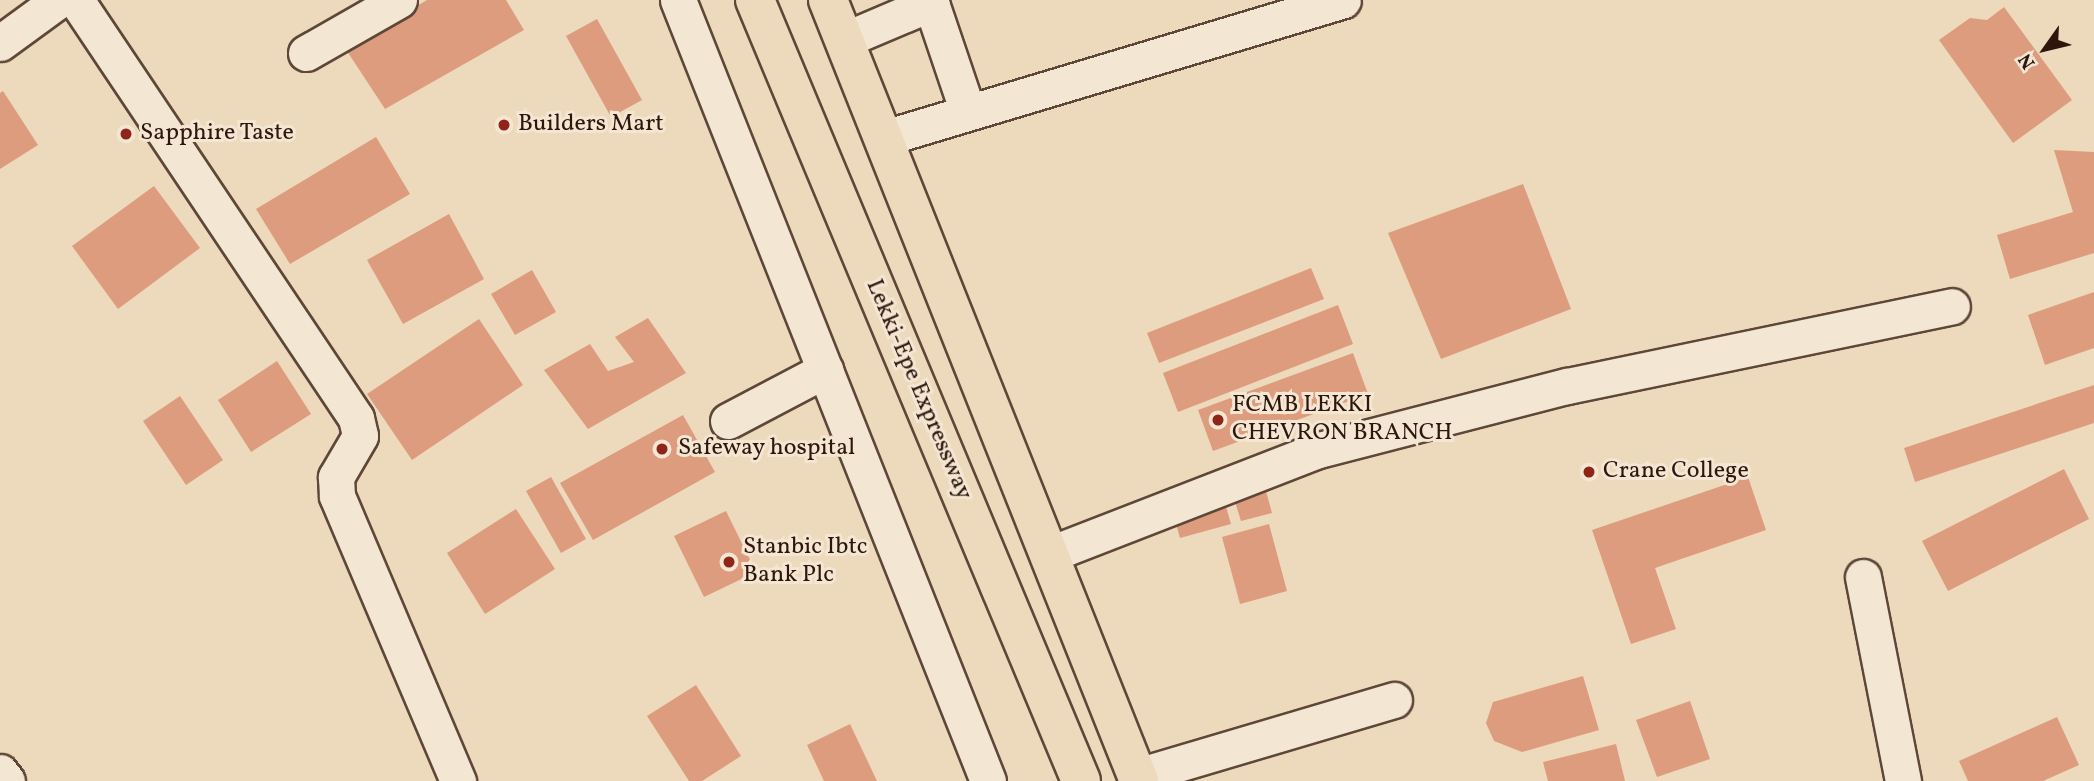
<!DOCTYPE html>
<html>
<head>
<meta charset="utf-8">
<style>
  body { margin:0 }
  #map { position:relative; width:2094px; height:781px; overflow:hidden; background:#edd9bc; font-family:Vollkorn,serif }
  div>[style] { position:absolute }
  .building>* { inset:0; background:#dd9c7e }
  .roads { filter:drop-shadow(2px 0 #5e4738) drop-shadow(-2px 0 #5e4738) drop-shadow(0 2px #5e4738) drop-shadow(0 -2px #5e4738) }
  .minor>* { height:35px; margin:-17.5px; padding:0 17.5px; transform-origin:17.5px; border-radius:17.5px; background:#f3e6d3 }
  .highway>* { height:38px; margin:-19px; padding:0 19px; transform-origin:19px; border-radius:19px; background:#edd9bc }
  .dots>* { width:19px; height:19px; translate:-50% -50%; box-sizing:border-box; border:4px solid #f3e6d3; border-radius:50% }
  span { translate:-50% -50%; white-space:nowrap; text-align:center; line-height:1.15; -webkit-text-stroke:6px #f3e6d3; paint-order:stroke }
  .poi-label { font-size:24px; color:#2e160c }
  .left { translate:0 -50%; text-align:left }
  .street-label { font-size:24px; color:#2e160c }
  .north { position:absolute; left:2010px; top:14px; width:70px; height:70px; -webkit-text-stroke:5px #f3e6d3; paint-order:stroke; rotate:236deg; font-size:19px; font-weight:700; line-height:28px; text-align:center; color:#2e160c }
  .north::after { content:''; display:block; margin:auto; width:24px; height:32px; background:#2e160c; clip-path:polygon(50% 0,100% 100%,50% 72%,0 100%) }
</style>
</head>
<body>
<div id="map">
  <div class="building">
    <i style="clip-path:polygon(427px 0,506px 0,524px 30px,385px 109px,345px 48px)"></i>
    <i style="clip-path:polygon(2004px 7px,2072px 100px,2013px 143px,1939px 40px,1970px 18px,1987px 20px)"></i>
    <i style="clip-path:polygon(597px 19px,642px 100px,611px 117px,566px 36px)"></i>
    <i style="clip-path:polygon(3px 91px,38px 145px,0 169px,0 93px)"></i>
    <i style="clip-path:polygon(376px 137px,410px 194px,290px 264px,256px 209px)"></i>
    <i style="clip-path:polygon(2054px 150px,2094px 152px,2094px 253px,2010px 279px,1997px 235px,2073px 212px)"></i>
    <i style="clip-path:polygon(1523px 184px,1571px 309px,1441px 359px,1388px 233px)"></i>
    <i style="clip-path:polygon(154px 186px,200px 248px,118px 309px,72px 246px)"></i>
    <i style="clip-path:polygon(449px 214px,484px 279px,403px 324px,367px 260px)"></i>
    <i style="clip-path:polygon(1311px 268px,1324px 299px,1159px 363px,1147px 333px)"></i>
    <i style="clip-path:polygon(532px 270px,556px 312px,515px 335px,491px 294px)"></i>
    <i style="clip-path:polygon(2094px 292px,2094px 348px,2045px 365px,2028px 315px)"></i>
    <i style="clip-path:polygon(1338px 305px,1353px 344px,1178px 412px,1163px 373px)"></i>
    <i style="clip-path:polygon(648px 318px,686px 373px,588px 429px,544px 370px,590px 344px,608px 371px,634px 362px,615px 337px)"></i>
    <i style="clip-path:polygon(479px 319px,523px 385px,412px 460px,367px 394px)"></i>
    <i style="clip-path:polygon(1353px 353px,1368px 394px,1213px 451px,1198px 410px)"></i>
    <i style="clip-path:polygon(277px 361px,311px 414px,251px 452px,218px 400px)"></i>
    <i style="clip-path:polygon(2094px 385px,2094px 423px,1915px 482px,1904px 448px)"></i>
    <i style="clip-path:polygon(180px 396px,223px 460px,186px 485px,143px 421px)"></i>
    <i style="clip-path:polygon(683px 415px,715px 472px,593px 540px,560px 483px)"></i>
    <i style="clip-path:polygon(2064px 469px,2089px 519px,1948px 591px,1922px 541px)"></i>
    <i style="clip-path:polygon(551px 477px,586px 539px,561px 553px,526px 491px)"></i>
    <i style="clip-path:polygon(1748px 477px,1766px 530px,1655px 568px,1676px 629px,1631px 644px,1592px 530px)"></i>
    <i style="clip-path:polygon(1263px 480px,1272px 513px,1241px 521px,1231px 489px)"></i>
    <i style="clip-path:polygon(1223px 496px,1231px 524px,1180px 538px,1172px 510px)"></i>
    <i style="clip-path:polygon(516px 509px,555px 569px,485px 614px,447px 553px)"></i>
    <i style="clip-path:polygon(726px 511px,756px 572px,704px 597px,674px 536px)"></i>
    <i style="clip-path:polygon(1269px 524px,1287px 591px,1240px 604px,1222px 537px)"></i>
    <i style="clip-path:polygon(1583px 676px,1599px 730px,1522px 752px,1494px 741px,1486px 723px,1493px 702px)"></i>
    <i style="clip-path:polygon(696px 685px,741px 756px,702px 781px,689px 781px,647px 716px)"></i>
    <i style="clip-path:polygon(1690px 701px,1710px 759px,1657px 777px,1636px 720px)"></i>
    <i style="clip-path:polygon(2057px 717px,2079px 765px,2043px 781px,1968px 781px,1959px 761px)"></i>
    <i style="clip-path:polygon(850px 724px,877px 781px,824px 781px,807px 745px)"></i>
    <i style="clip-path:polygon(1616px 744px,1625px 781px,1548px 781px,1543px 762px)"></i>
  </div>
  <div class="roads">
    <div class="minor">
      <i style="left:76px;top:0;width:503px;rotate:56.18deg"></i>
      <i style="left:356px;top:418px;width:18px;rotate:77deg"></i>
      <i style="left:360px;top:436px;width:48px;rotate:120.3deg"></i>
      <i style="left:336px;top:477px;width:19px;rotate:87deg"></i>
      <i style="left:337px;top:496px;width:310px;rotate:67deg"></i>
      <i style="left:678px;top:0;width:840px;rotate:68.35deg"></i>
      <i style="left:930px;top:0;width:118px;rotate:71.3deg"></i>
      <i style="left:844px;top:40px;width:95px;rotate:-23deg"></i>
      <i style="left:0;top:43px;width:73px;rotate:-36.1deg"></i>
      <i style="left:306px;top:53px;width:107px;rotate:-29.7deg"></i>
      <i style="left:884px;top:138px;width:479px;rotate:-16.7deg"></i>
      <i style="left:728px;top:421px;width:110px;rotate:-27.7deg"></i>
      <i style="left:1050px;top:554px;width:284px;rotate:-21.2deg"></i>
      <i style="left:1315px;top:451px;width:260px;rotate:-14.5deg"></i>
      <i style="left:1567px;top:386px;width:393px;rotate:-11.7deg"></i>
      <i style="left:1863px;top:577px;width:208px;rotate:78.9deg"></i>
      <i style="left:0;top:772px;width:11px;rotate:52deg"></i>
      <i style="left:1137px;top:776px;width:268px;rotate:-16.5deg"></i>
    </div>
    <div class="highway">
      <i style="left:755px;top:0;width:846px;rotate:67.34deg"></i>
      <i style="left:828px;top:0;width:841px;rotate:68.29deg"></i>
    </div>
  </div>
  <div class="dots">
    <i style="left:504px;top:125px;background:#8f2418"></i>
    <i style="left:126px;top:134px;background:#8f2418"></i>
    <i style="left:1218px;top:420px;background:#8f2418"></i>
    <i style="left:662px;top:449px;background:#8f2418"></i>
    <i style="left:1589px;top:472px;background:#8f2418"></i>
    <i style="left:729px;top:562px;background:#8f2418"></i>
  </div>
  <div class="poi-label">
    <span class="left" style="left:518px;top:125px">Builders Mart</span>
    <span class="left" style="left:140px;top:134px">Sapphire Taste</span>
    <span class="left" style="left:1232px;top:420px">FCMB LEKKI<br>CHEVRON BRANCH</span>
    <span class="left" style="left:678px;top:449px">Safeway hospital</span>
    <span class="left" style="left:1603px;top:472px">Crane College</span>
    <span class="left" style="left:743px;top:562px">Stanbic Ibtc<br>Bank Plc</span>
  </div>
  <div class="street-label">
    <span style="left:918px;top:390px;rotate:67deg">Lekki-Epe Expressway</span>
  </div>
  <div class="north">N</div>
</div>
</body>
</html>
